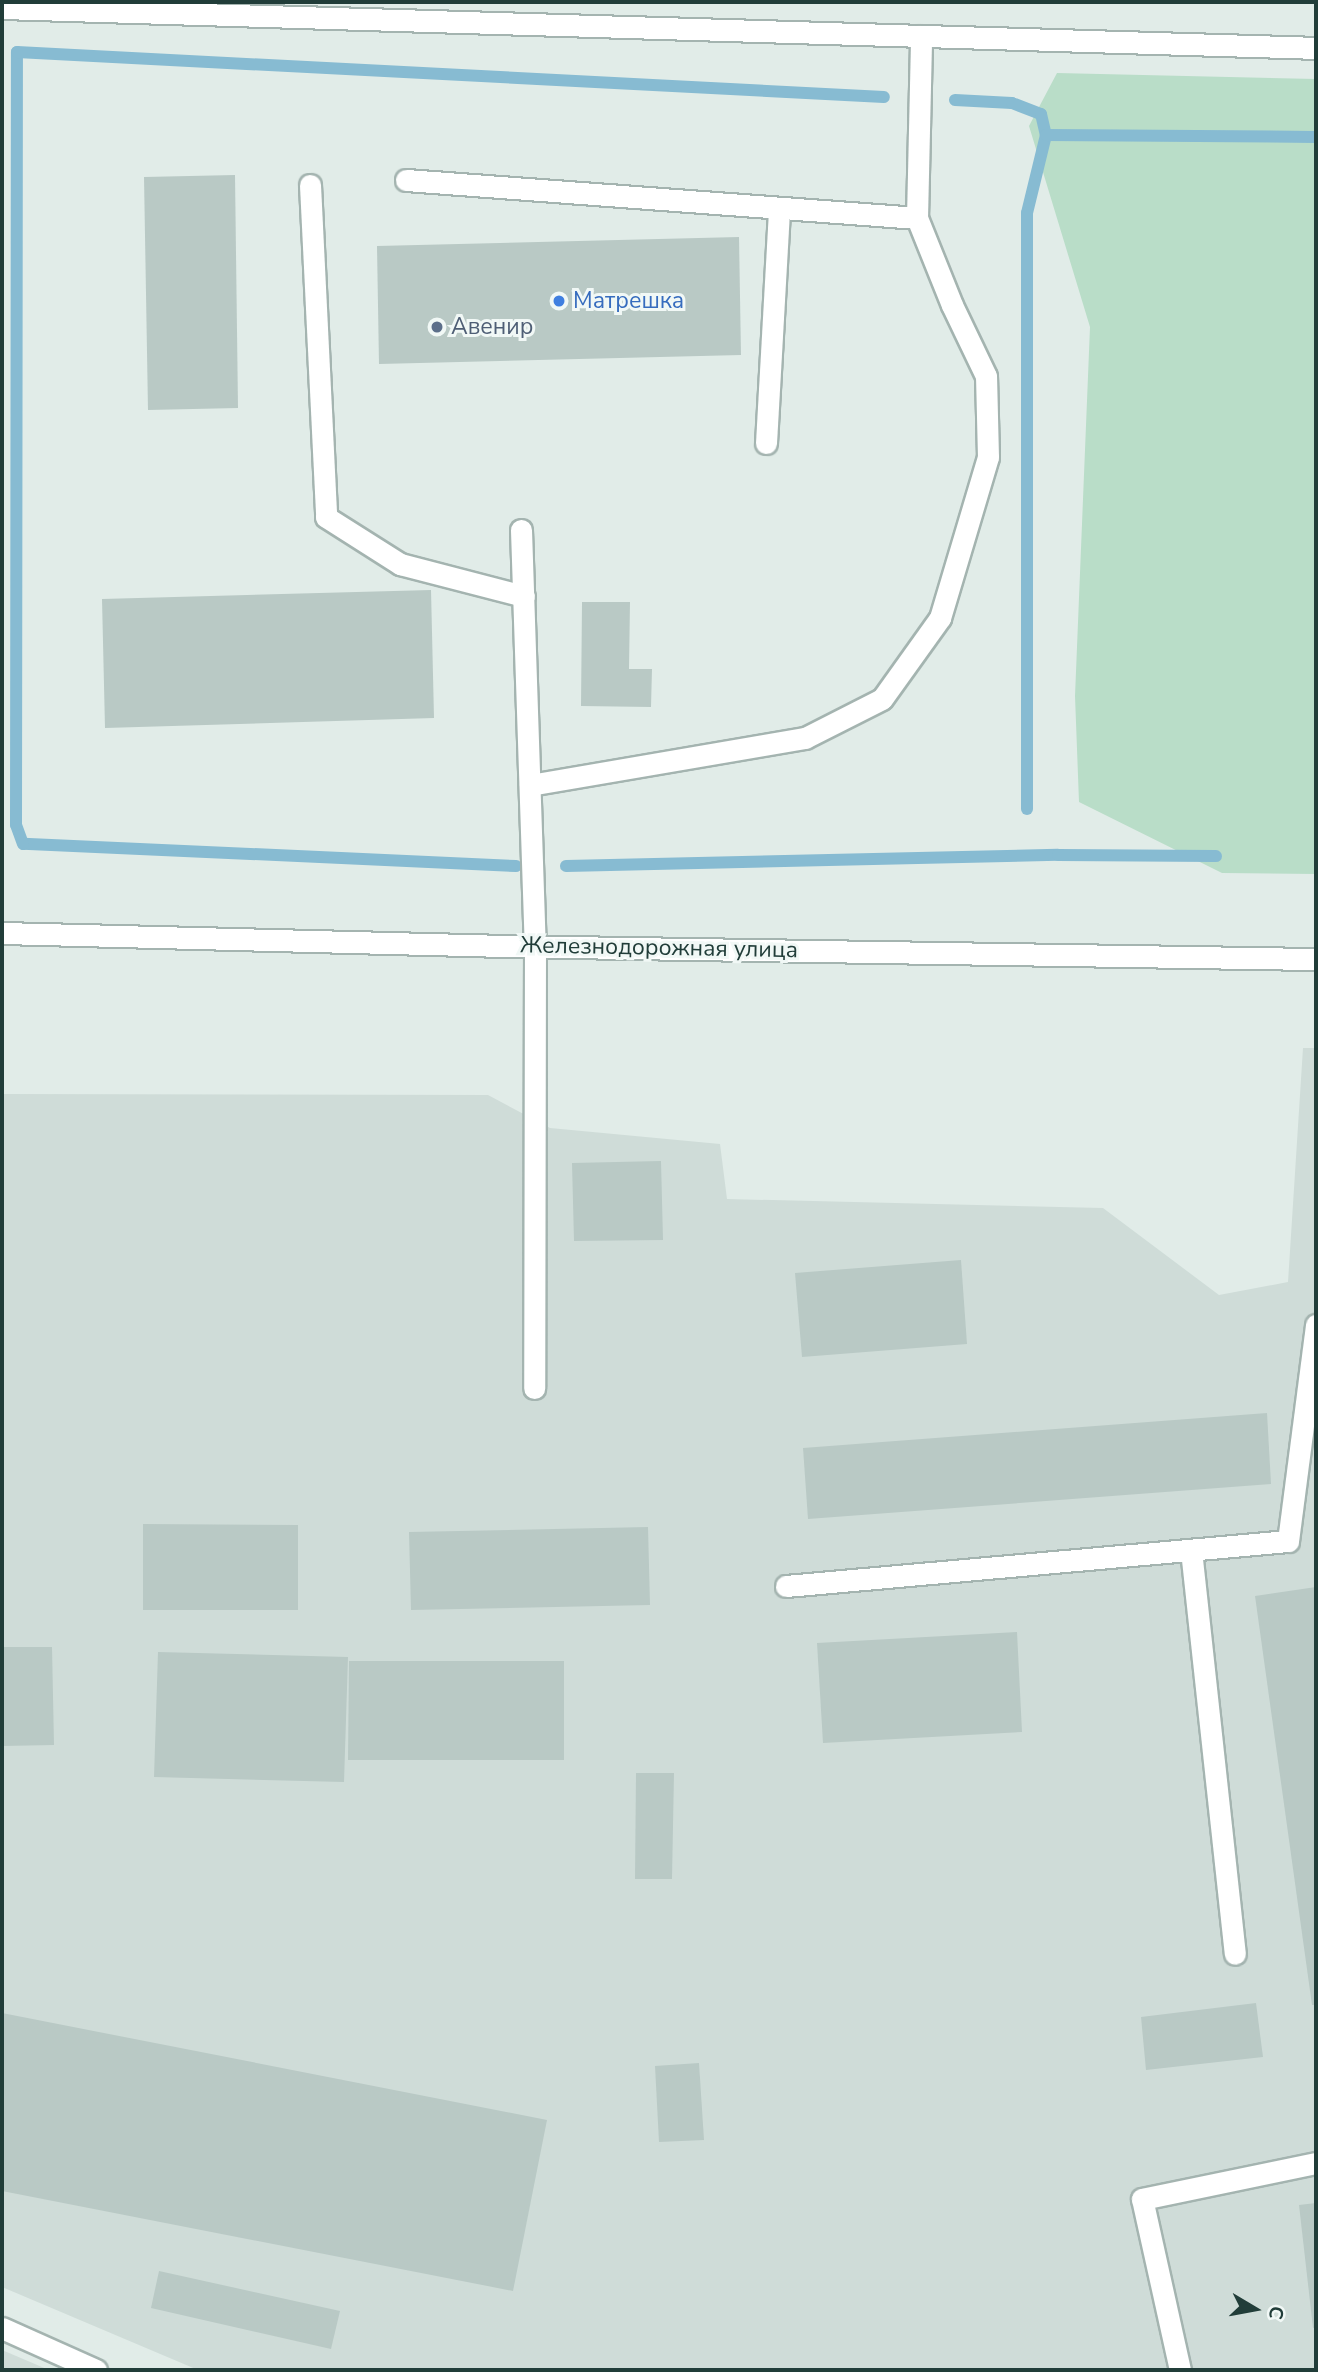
<!DOCTYPE html>
<html>
<head>
<meta charset="utf-8">
<style>
  body { margin:0 }
  #map { position:relative; width:1318px; height:2372px; overflow:hidden; background:#e1ece8; font-family:"Nunito Sans",sans-serif }
  div>[style] { position:absolute }
  .built>* { inset:0; background:#cfdcd8 }
  .green>* { inset:0; background:#b9ddc8 }
  .stream>* { height:12px; margin:-6px; padding:0 6px; transform-origin:6px; border-radius:6px; background:#87bbd2 }
  .building>* { inset:0; background:#b9c9c5 }
  .roads { filter:drop-shadow(2px 0 #a4b4b0) drop-shadow(-2px 0 #a4b4b0) drop-shadow(0 2px #a4b4b0) drop-shadow(0 -2px #a4b4b0) }
  .service>* { height:21px; margin:-10.5px; padding:0 10.5px; transform-origin:10.5px; border-radius:10.5px; background:#fff }
  .minor>* { height:21px; margin:-10.5px; padding:0 10.5px; transform-origin:10.5px; border-radius:10.5px; background:#fff }
  .secondary>* { height:21px; margin:-10.5px; padding:0 10.5px; transform-origin:10.5px; border-radius:10.5px; background:#fff }
  .dots>* { width:19px; height:19px; translate:-50% -50%; box-sizing:border-box; border:4px solid #f1f8f6; border-radius:50% }
  span { translate:-50% -50%; white-space:nowrap; text-align:center; line-height:1.15; -webkit-text-stroke:6px #f1f8f6; paint-order:stroke }
  .shop-label { font-size:23px; color:#366cbe }
  .left { translate:0 -50%; text-align:left }
  .service-label { font-size:23px; color:#4e5e75 }
  .street-label { font-size:23px; color:#213d39 }
  .frame { position:absolute; inset:0; border:4px solid #213d39; pointer-events:none }
  .north { position:absolute; left:1220px; top:2274px; width:70px; height:70px; -webkit-text-stroke:5px #f1f8f6; paint-order:stroke; rotate:100deg; font-size:19px; font-weight:700; line-height:28px; text-align:center; color:#213d39 }
  .north::after { content:''; display:block; margin:auto; width:24px; height:32px; background:#213d39; clip-path:polygon(50% 0,100% 100%,50% 72%,0 100%) }
</style>
</head>
<body>
<div id="map">
  <div class="built">
    <i style="clip-path:polygon(1303px 1048px,1316px 1048px,1316px 2370px,198px 2370px,2px 2287px,2px 1094px,488px 1095px,550px 1128px,720px 1144px,727px 1199px,1103px 1208px,1219px 1295px,1288px 1282px)"></i>
    <i style="clip-path:polygon(2px 2350px,49px 2370px,2px 2370px)"></i>
  </div>
  <div class="green">
    <i style="clip-path:polygon(1057px 73px,1316px 79px,1316px 874px,1222px 873px,1079px 802px,1075px 696px,1090px 327px,1029px 126px)"></i>
  </div>
  <div class="stream">
    <i style="left:955px;top:100px;width:57px;rotate:3deg"></i>
    <i style="left:1012px;top:103px;width:31px;rotate:21deg"></i>
    <i style="left:1041px;top:114px;width:22px;rotate:77deg"></i>
    <i style="left:1046px;top:135px;width:80px;rotate:103.7deg"></i>
    <i style="left:1027px;top:213px;width:596px;rotate:90deg"></i>
    <i style="left:1046px;top:135px;width:270px;rotate:0.4deg"></i>
    <i style="left:516px;top:866px;width:493px;rotate:-177.4deg"></i>
    <i style="left:23px;top:844px;width:20px;rotate:-110deg"></i>
    <i style="left:16px;top:825px;width:773px;rotate:-89.93deg"></i>
    <i style="left:17px;top:52px;width:868px;rotate:2.97deg"></i>
    <i style="left:566px;top:866px;width:492px;rotate:-1.3deg"></i>
    <i style="left:1058px;top:855px;width:158px;rotate:0.4deg"></i>
  </div>
  <div class="building">
    <i style="clip-path:polygon(235px 175px,238px 408px,148px 410px,144px 177px)"></i>
    <i style="clip-path:polygon(739px 237px,741px 355px,379px 364px,377px 246px)"></i>
    <i style="clip-path:polygon(431px 590px,434px 718px,105px 728px,102px 599px)"></i>
    <i style="clip-path:polygon(582px 602px,630px 602px,629px 669px,652px 669px,651px 707px,581px 706px)"></i>
    <i style="clip-path:polygon(661px 1161px,663px 1240px,574px 1241px,572px 1163px)"></i>
    <i style="clip-path:polygon(961px 1260px,967px 1344px,802px 1357px,795px 1273px)"></i>
    <i style="clip-path:polygon(1267px 1413px,1271px 1484px,808px 1519px,803px 1448px)"></i>
    <i style="clip-path:polygon(143px 1524px,298px 1525px,298px 1610px,143px 1610px)"></i>
    <i style="clip-path:polygon(648px 1527px,650px 1605px,411px 1610px,409px 1532px)"></i>
    <i style="clip-path:polygon(1316px 1587px,1316px 2005px,1312px 2005px,1255px 1596px)"></i>
    <i style="clip-path:polygon(1017px 1632px,1022px 1732px,823px 1743px,817px 1643px)"></i>
    <i style="clip-path:polygon(2px 1647px,52px 1647px,54px 1745px,2px 1746px)"></i>
    <i style="clip-path:polygon(158px 1652px,348px 1657px,344px 1782px,154px 1777px)"></i>
    <i style="clip-path:polygon(349px 1661px,564px 1661px,564px 1760px,348px 1760px)"></i>
    <i style="clip-path:polygon(636px 1773px,674px 1773px,672px 1879px,635px 1879px)"></i>
    <i style="clip-path:polygon(1256px 2003px,1263px 2057px,1146px 2070px,1141px 2017px)"></i>
    <i style="clip-path:polygon(2px 2013px,547px 2120px,513px 2291px,2px 2191px)"></i>
    <i style="clip-path:polygon(699px 2063px,704px 2140px,659px 2142px,655px 2066px)"></i>
    <i style="clip-path:polygon(1316px 2203px,1316px 2327px,1313px 2328px,1299px 2205px)"></i>
    <i style="clip-path:polygon(159px 2271px,340px 2311px,331px 2349px,151px 2308px)"></i>
  </div>
  <div class="roads">
    <div class="service">
      <i style="left:2px;top:8px;width:1315px;rotate:1.74deg"></i>
      <i style="left:406px;top:180px;width:512px;rotate:4.25deg"></i>
      <i style="left:917px;top:218px;width:182px;rotate:-88.7deg"></i>
      <i style="left:310px;top:185px;width:332px;rotate:87.2deg"></i>
      <i style="left:326px;top:517px;width:88px;rotate:32.4deg"></i>
      <i style="left:400px;top:564px;width:128px;rotate:14.5deg"></i>
      <i style="left:766px;top:443px;width:235px;rotate:-86.8deg"></i>
      <i style="left:521px;top:530px;width:416px;rotate:88.1deg"></i>
      <i style="left:535px;top:946px;width:442px;rotate:90.1deg"></i>
      <i style="left:530px;top:785px;width:279px;rotate:-9.7deg"></i>
      <i style="left:805px;top:738px;width:86px;rotate:-26.9deg"></i>
      <i style="left:882px;top:699px;width:100px;rotate:-54.4deg"></i>
      <i style="left:940px;top:618px;width:168px;rotate:-73.4deg"></i>
      <i style="left:988px;top:457px;width:81px;rotate:-91.4deg"></i>
      <i style="left:986px;top:376px;width:79px;rotate:-115.6deg"></i>
      <i style="left:952px;top:305px;width:94px;rotate:-111.9deg"></i>
      <i style="left:1191px;top:1550px;width:406px;rotate:83.8deg"></i>
      <i style="left:786px;top:1586px;width:504px;rotate:-5.12deg"></i>
      <i style="left:1288px;top:1541px;width:218px;rotate:-82.6deg"></i>
      <i style="left:1180px;top:2370px;width:175px;rotate:-102.5deg"></i>
      <i style="left:1142px;top:2199px;width:178px;rotate:-11.7deg"></i>
    </div>
    <div class="minor">
      <i style="left:2px;top:2328px;width:103px;rotate:24.1deg"></i>
    </div>
    <div class="secondary">
      <i style="left:2px;top:933px;width:502px;rotate:1.48deg"></i>
      <i style="left:504px;top:946px;width:812px;rotate:0.92deg"></i>
    </div>
  </div>
  <div class="dots">
    <i style="left:559px;top:301px;background:#3f7fe0"></i>
    <i style="left:437px;top:327px;background:#5c6f8a"></i>
  </div>
  <div class="shop-label">
    <span class="left" style="left:573px;top:301px">Матрешка</span>
  </div>
  <div class="service-label">
    <span class="left" style="left:451px;top:327px">Авенир</span>
  </div>
  <div class="street-label">
    <span style="left:659px;top:948px;rotate:1deg">Железнодорожная улица</span>
  </div>
  <div class="frame"></div>
  <div class="north">С</div>
</div>
</body>
</html>
